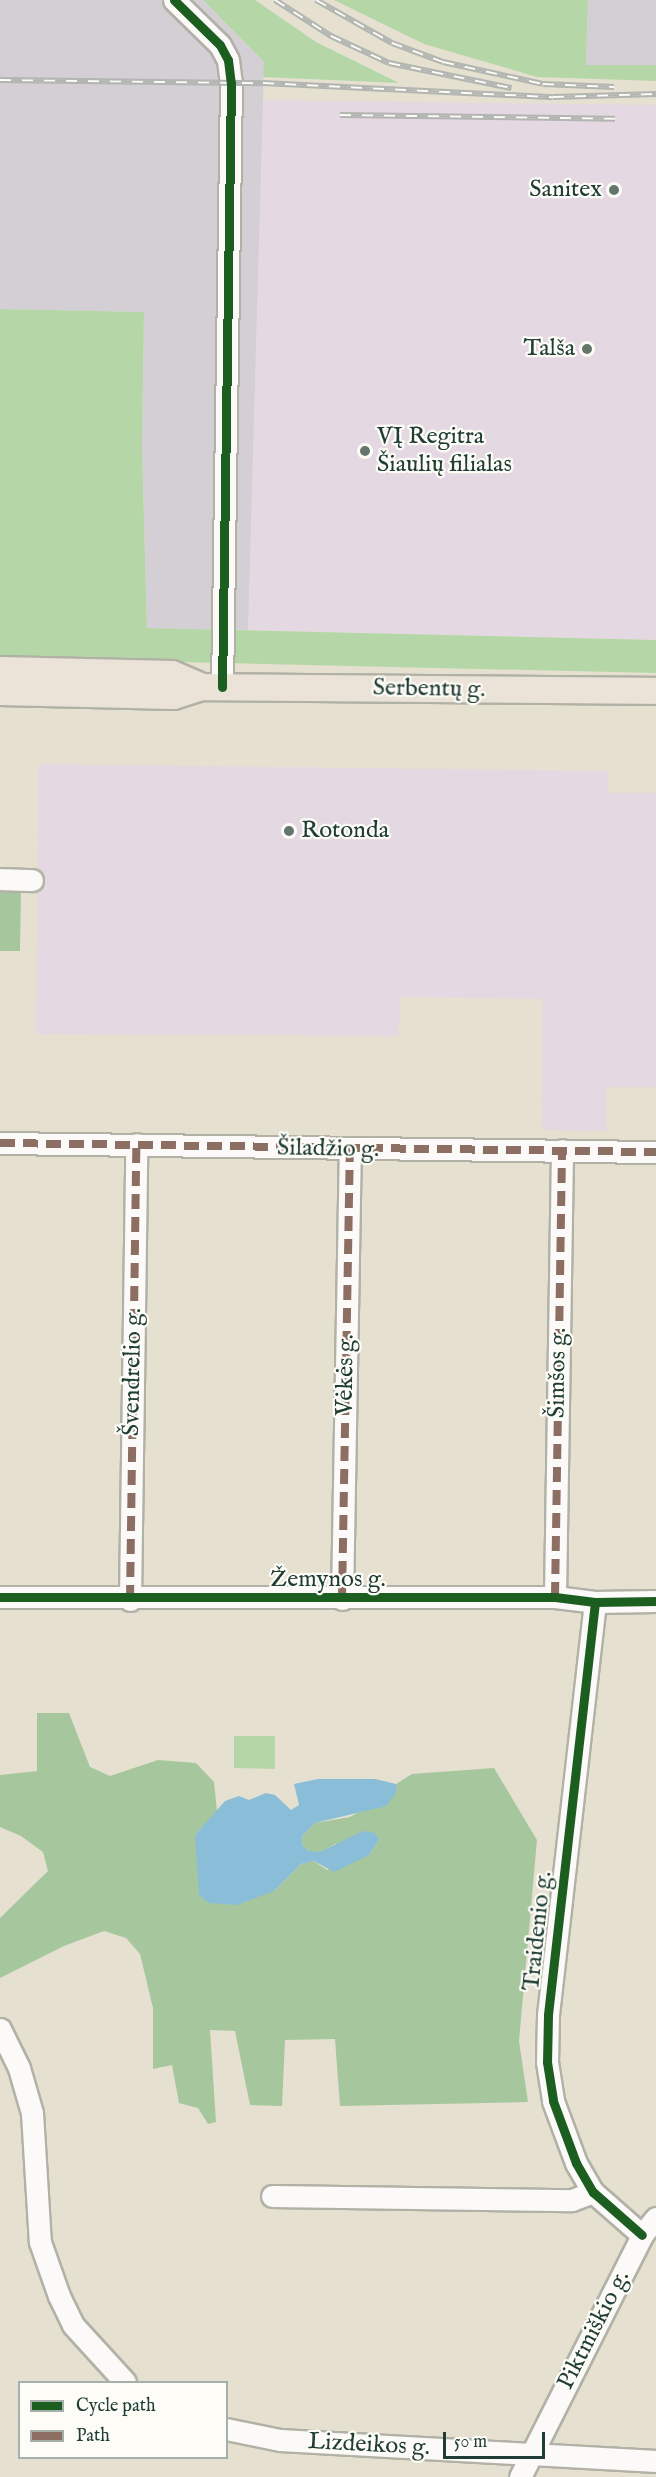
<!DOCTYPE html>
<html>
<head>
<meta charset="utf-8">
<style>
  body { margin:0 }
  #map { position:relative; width:656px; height:2477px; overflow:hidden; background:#e5e0d0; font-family:"IM FELL English",serif }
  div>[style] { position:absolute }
  .built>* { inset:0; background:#e4d9e2 }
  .industrial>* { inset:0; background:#d4ced5 }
  .green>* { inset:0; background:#b5d7a8 }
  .forest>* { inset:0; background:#a6c79d }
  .water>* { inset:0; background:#89bdd8 }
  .roads { filter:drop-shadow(2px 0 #b1b1a6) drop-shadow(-2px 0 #b1b1a6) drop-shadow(0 2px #b1b1a6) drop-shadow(0 -2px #b1b1a6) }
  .minor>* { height:21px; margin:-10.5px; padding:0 10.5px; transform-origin:10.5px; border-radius:10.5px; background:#fbfaf8 }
  .major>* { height:26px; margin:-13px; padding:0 13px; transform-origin:13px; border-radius:13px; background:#ebe3d8 }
  .rail>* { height:6px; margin-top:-3px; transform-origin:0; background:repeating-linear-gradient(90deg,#fdfcf7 0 11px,#b2b5b1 0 22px); box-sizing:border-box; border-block:2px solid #b2b5b1 }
  .quiet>* { height:8px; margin-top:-4px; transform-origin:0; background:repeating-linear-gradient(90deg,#8d6e63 0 15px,transparent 0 23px) }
  .cycleway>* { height:9px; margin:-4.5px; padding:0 4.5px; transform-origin:4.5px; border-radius:4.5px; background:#1b5e20 }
  .dots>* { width:16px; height:16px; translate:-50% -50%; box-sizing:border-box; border:3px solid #fdfcf7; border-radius:50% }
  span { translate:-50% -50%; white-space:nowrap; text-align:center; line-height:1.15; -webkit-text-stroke:4.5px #fdfcf7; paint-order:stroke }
  .poi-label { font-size:24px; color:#1f3d34 }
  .right { translate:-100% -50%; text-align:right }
  .left { translate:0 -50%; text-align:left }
  .street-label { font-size:24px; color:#1f3d34 }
  .legend { position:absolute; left:18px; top:2381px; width:210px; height:78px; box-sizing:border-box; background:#fdfcf7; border:2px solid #a4b0a9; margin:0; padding:8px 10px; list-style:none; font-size:18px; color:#1f3d34 }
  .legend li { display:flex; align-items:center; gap:12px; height:30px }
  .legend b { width:30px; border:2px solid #a4b0a9 }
  .scale { position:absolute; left:443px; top:2432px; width:102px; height:27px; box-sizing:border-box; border:3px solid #1f3d34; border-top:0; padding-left:8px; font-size:18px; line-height:21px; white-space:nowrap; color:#1f3d34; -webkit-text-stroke:4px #fdfcf7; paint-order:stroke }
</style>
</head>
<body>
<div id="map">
  <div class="built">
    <i style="clip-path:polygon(262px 100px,656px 105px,656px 640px,248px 630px)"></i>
    <i style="clip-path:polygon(39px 764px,608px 771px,609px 793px,656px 793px,656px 1087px,606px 1087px,606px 1131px,542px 1130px,543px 999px,401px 997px,398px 1036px,36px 1034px)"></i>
  </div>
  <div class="industrial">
    <i style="clip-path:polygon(0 0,203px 0,264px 62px,248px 630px,147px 628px,142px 447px,144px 312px,0 309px)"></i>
    <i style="clip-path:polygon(588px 0,656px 0,656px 65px,586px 65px)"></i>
  </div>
  <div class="green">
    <i style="clip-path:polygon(203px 0,255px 0,316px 42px,399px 83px,263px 77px,264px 62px)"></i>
    <i style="clip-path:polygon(334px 0,588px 0,586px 65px,656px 65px,656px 81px,537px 77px,424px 44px)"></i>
    <i style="clip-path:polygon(0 309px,144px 312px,142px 447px,147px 628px,656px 640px,656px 673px,0 658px)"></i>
    <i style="clip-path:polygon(234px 1736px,275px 1736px,275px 1769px,234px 1768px)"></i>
  </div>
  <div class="forest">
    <i style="clip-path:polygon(0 888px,21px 888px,20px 951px,0 951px)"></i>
    <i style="clip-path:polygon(37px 1713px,69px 1713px,90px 1767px,110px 1776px,158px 1760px,196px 1763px,214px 1782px,217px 1811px,195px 1835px,274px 1891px,301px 1864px,314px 1861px,327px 1870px,369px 1855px,379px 1840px,335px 1844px,320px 1853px,308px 1851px,302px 1844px,302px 1836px,315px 1823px,350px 1817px,397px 1791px,396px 1784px,412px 1774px,494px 1768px,537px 1840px,519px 2041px,528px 2102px,340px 2106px,335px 2039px,285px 2040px,282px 2106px,250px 2105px,235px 2031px,210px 2030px,216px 2122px,208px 2124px,198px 2108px,179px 2103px,172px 2065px,153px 2069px,153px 2008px,140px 1954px,126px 1938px,104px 1931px,64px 1946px,0 1978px,0 1918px,48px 1871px,43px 1852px,21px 1836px,0 1827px,0 1775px,37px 1771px)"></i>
  </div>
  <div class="water">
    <i style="clip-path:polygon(318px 1779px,375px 1779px,396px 1784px,397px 1791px,386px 1806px,315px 1823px,302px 1836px,302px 1844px,308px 1851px,320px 1852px,363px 1831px,375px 1833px,379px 1840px,369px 1855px,334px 1872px,314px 1861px,301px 1864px,274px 1891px,237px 1905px,209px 1903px,199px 1895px,195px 1835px,225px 1801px,239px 1796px,249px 1800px,266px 1793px,275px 1795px,291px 1810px,299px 1805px,294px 1784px)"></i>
  </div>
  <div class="roads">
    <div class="minor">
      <i style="left:174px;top:0;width:64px;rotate:44.4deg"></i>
      <i style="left:220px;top:45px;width:17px;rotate:62deg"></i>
      <i style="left:228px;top:60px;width:23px;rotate:83deg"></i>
      <i style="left:231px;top:83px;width:604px;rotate:90.85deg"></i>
      <i style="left:0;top:879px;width:32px;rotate:2deg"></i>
      <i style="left:0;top:1143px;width:656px;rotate:0.79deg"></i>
      <i style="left:0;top:1597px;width:555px"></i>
      <i style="left:555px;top:1597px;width:40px;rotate:7.1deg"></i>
      <i style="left:595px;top:1602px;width:61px;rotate:-0.9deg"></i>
      <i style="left:555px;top:1597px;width:447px;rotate:-89.1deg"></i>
      <i style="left:342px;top:1599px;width:449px;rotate:-89deg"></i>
      <i style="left:130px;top:1600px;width:456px;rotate:-89.2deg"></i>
      <i style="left:595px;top:1602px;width:416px;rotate:96.5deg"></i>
      <i style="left:548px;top:2015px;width:47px;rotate:91.2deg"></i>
      <i style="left:547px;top:2062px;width:39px;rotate:81deg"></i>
      <i style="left:553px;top:2101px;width:66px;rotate:69.6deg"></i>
      <i style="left:576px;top:2163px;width:34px;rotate:60deg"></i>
      <i style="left:593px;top:2192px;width:65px;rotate:41.3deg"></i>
      <i style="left:0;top:2029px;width:43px;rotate:64deg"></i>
      <i style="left:19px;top:2068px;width:47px;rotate:73.9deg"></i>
      <i style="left:32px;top:2113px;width:129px;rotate:86.5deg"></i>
      <i style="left:40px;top:2242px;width:57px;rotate:70.6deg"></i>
      <i style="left:59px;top:2296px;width:32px;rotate:64deg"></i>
      <i style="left:73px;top:2325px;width:77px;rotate:47.6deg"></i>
      <i style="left:272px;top:2196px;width:300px;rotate:0.8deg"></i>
      <i style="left:572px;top:2200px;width:22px;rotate:-21deg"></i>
      <i style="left:226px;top:2429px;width:55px;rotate:11.5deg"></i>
      <i style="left:280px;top:2440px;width:377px;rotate:3.2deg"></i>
      <i style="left:520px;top:2477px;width:271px;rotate:-63.2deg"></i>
      <i style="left:642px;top:2235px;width:22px;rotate:-51deg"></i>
    </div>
    <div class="major">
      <i style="left:0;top:670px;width:172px;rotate:1.3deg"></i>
      <i style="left:172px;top:674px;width:33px;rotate:23deg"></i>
      <i style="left:0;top:692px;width:174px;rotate:1.3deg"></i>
      <i style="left:174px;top:696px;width:29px;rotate:-18deg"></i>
      <i style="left:202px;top:687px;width:454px;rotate:0.5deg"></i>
    </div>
  </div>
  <div class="rail">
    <i style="left:275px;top:0;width:67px;rotate:32.7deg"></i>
    <i style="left:331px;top:36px;width:64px;rotate:25deg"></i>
    <i style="left:389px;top:63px;width:125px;rotate:11.6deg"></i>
    <i style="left:316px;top:0;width:87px;rotate:29.5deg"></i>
    <i style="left:392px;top:43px;width:54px;rotate:20.4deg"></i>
    <i style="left:443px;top:62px;width:102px;rotate:12.4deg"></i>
    <i style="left:543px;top:84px;width:71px;rotate:2.4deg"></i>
    <i style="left:0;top:80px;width:263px;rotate:0.7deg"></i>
    <i style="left:263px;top:83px;width:290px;rotate:2.8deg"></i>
    <i style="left:553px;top:97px;width:103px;rotate:-1.7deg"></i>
    <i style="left:340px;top:115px;width:275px;rotate:0.8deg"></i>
  </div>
  <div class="quiet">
    <i style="left:0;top:1143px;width:656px;rotate:0.79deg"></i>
    <i style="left:555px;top:1597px;width:447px;rotate:-89.1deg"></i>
    <i style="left:342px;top:1599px;width:449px;rotate:-89deg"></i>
    <i style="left:130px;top:1600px;width:456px;rotate:-89.2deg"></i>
  </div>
  <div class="cycleway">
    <i style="left:174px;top:0;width:64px;rotate:44.4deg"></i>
    <i style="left:220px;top:45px;width:17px;rotate:62deg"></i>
    <i style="left:228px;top:60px;width:23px;rotate:83deg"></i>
    <i style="left:231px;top:83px;width:604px;rotate:90.85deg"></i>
    <i style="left:0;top:1597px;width:555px"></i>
    <i style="left:555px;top:1597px;width:40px;rotate:7.1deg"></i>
    <i style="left:595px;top:1602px;width:61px;rotate:-0.9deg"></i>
    <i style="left:595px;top:1602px;width:416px;rotate:96.5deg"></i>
    <i style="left:548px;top:2015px;width:47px;rotate:91.2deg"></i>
    <i style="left:547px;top:2062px;width:39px;rotate:81deg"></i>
    <i style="left:553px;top:2101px;width:66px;rotate:69.6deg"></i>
    <i style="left:576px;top:2163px;width:34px;rotate:60deg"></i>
    <i style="left:593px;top:2192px;width:65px;rotate:41.3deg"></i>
  </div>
  <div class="dots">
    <i style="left:614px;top:190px;background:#64766b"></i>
    <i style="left:587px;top:349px;background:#64766b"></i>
    <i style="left:365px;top:451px;background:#64766b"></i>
    <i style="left:289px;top:831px;background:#64766b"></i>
  </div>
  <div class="poi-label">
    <span class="right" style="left:602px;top:190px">Sanitex</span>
    <span class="right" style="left:575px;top:349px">Talša</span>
    <span class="left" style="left:377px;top:451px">VĮ Regitra<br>Šiaulių filialas</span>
    <span class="left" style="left:301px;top:831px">Rotonda</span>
  </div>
  <div class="street-label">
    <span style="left:429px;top:689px;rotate:1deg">Serbentų g.</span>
    <span style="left:328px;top:1149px;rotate:1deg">Šiladžio g.</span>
    <span style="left:133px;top:1372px;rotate:-89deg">Švendrelio g.</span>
    <span style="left:558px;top:1373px;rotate:-89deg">Šimšos g.</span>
    <span style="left:346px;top:1375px;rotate:-89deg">Vėkės g.</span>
    <span style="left:328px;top:1580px">Žemynos g.</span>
    <span style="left:538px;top:1931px;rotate:-84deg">Traidenio g.</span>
    <span style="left:594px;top:2330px;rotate:-63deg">Piktmiškio g.</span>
    <span style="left:369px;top:2445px;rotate:3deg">Lizdeikos g.</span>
  </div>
  <ul class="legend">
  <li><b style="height:8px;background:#1b5e20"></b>Cycle path</li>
  <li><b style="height:8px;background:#8d6e63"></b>Path</li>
  </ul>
  <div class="scale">50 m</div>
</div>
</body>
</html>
